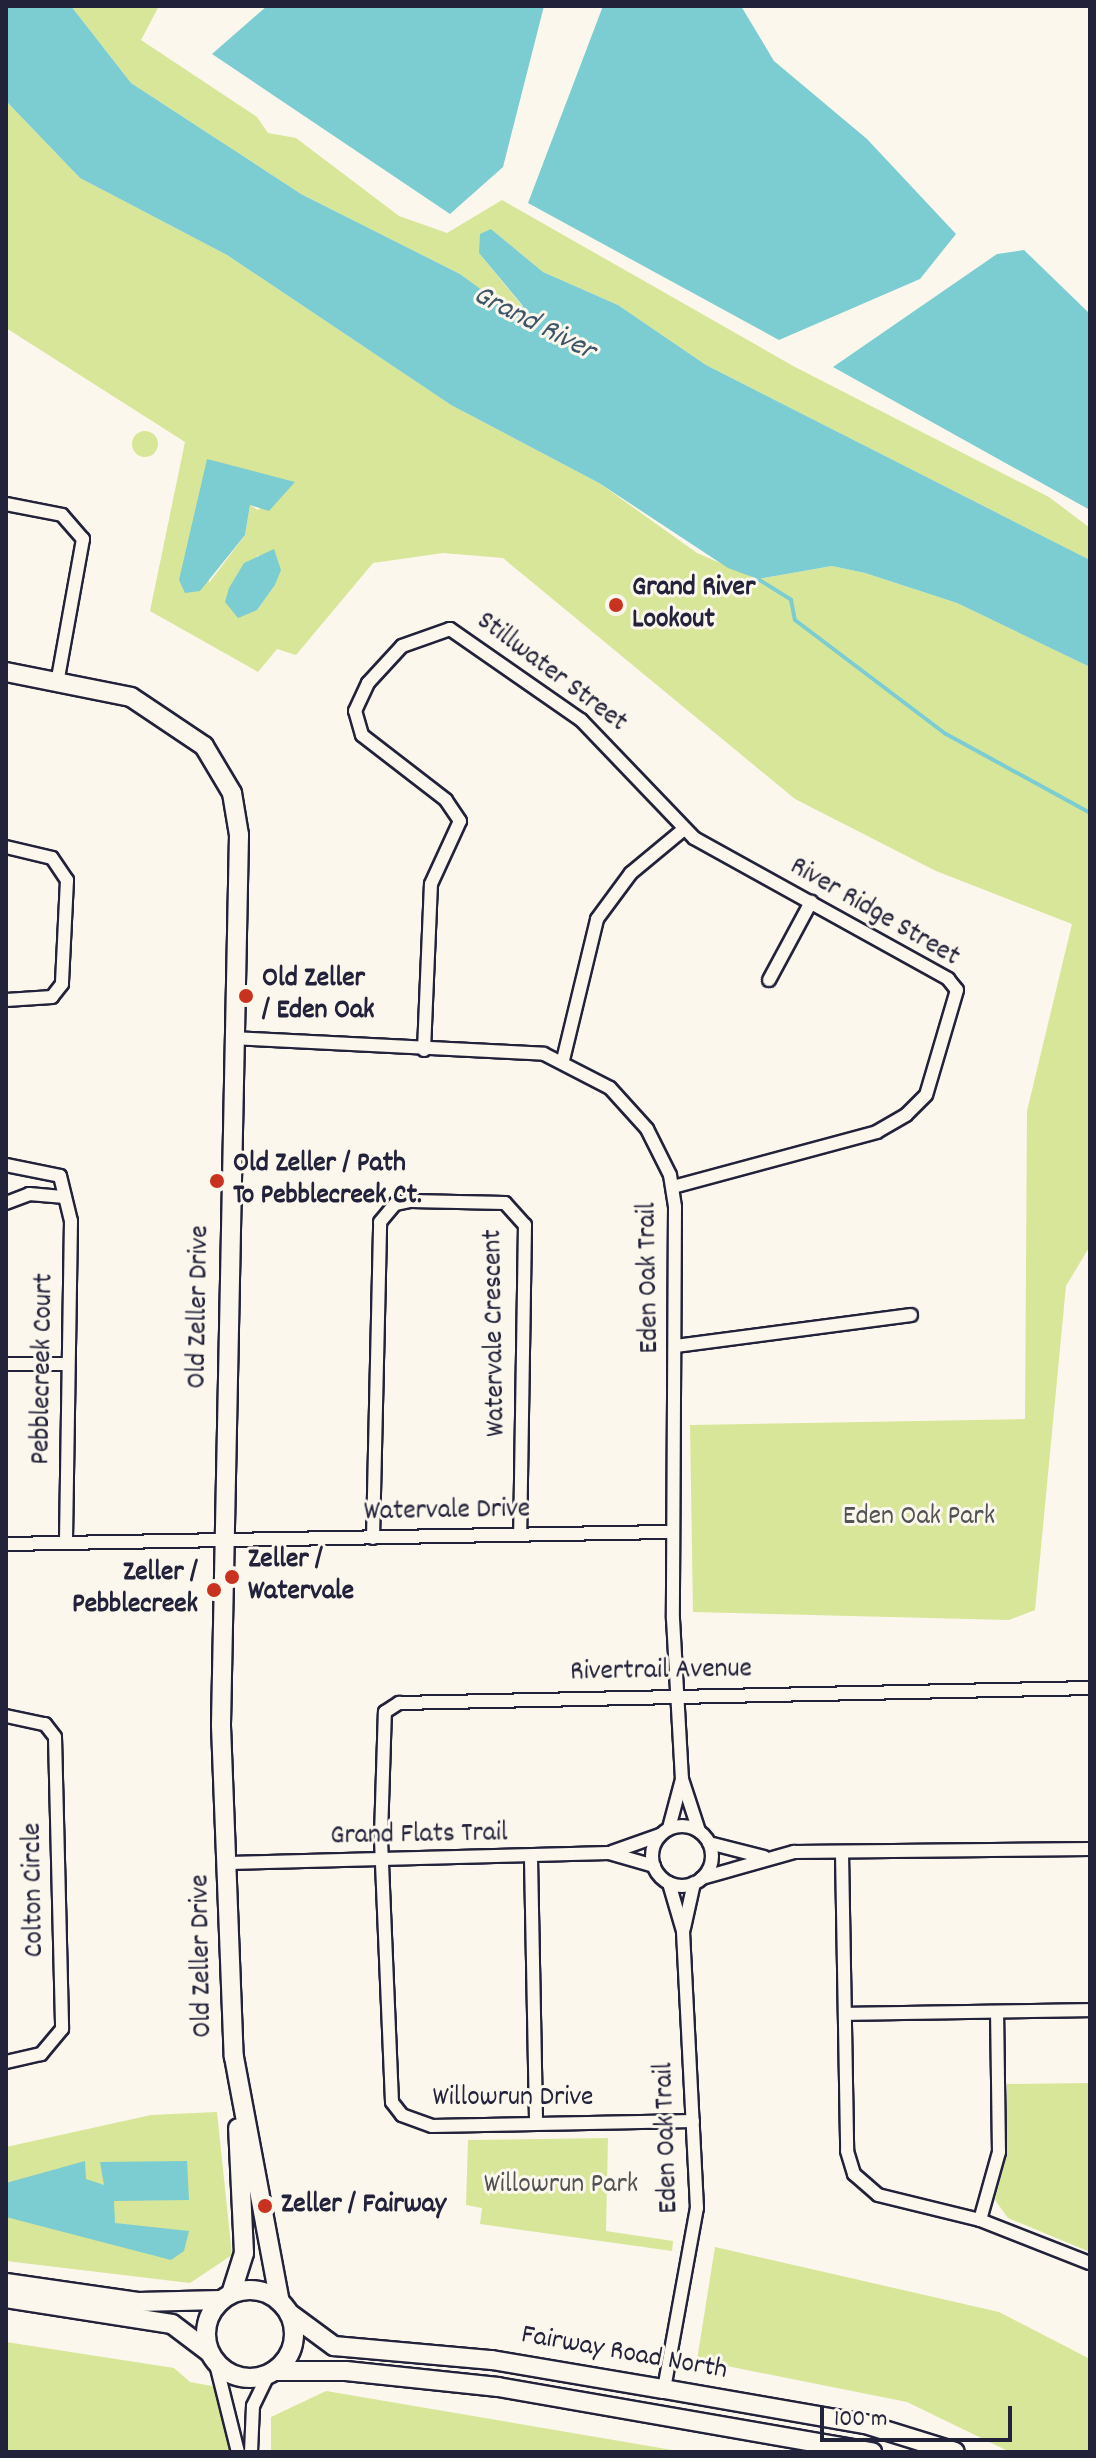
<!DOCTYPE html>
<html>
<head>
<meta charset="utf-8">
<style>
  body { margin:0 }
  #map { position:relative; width:1096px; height:2458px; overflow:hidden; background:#fbf7ec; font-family:Dekko,sans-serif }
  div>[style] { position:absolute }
  .green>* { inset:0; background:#d8e699 }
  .round { border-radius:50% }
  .water>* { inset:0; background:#7bcdd2 }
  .stream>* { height:4px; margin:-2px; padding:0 2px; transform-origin:2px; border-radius:2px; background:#7bcdd2 }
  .roads { filter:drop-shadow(2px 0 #22223b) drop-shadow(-2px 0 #22223b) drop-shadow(0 2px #22223b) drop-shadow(0 -2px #22223b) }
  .street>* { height:12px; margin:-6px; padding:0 6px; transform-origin:6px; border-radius:6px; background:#fbf7ec }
  .street>.ring { margin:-6px; padding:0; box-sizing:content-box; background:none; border:12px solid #fbf7ec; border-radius:50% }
  .secondary>* { height:18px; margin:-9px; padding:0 9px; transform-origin:9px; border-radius:9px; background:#fbf7ec }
  .secondary>.ring { margin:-9px; padding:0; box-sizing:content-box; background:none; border:18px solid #fbf7ec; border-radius:50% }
  .dots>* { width:22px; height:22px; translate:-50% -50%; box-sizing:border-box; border:4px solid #fbf7ec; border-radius:50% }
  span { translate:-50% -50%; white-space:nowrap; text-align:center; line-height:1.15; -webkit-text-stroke:6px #fbf7ec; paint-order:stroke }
  .poi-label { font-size:28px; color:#22223b; font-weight:700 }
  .left { translate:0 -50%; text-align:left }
  .right { translate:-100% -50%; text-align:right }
  .street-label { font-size:28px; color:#22223b }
  .park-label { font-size:28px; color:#505352 }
  .water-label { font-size:30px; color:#3d5568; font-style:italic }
  .frame { position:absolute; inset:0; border:8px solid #22223b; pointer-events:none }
  .scale { position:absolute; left:820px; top:2406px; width:192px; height:36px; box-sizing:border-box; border:4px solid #22223b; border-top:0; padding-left:10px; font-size:24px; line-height:28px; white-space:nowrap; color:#22223b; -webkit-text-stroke:6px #fbf7ec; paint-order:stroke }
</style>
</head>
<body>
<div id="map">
  <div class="green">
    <i style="clip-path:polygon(71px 6px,159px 6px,141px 40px,257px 117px,268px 133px,296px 138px,399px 216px,447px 233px,502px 200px,795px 367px,1049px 497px,1090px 528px,1090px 560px,706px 365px,618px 305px,543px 272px,491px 229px,479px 253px,523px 307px,516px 316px,460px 274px,301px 194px,131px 83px)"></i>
    <i style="clip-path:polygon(evenodd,6px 101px,80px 178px,227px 255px,451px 405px,599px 483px,697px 553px,758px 579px,832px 566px,865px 573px,957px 603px,1090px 667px,1090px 1246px,1066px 1286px,1035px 1610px,1009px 1620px,693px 1612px,690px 1425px,1025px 1419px,1027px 1111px,1072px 924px,936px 871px,795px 799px,503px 558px,443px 553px,373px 563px,296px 655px,277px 649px,258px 672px,150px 611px,185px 442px,6px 328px,6px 101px,207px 459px,279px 493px,258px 510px,250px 505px,245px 535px,209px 583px,207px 459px,6px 101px,258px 555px,279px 572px,275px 585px,257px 610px,231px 609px,229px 588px,258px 555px)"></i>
    <i class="round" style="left:132px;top:431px;width:26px;height:26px"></i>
    <i style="clip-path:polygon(1090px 2083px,1090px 2252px,1008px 2218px,995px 2200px,1006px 2156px,1007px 2084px)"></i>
    <i style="clip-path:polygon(217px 2112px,232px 2255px,190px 2283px,6px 2261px,6px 2147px,151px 2115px)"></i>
    <i style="clip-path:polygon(608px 2138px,606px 2231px,673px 2241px,672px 2251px,480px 2224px,482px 2208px,466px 2205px,468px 2140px)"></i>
    <i style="clip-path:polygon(715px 2247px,999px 2312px,1090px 2359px,1090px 2452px,1010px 2452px,907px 2402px,697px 2360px)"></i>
    <i style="clip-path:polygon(6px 2342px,174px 2368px,190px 2382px,217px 2387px,234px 2413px,235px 2452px,6px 2452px)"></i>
    <i style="clip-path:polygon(326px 2391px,684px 2452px,271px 2452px,271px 2417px)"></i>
  </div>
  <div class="water">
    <i style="clip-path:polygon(6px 6px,71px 6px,131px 83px,301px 194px,460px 274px,516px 315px,523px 306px,479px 253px,480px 234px,491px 229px,543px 272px,618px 305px,706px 365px,1090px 560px,1090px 667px,957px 603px,865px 573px,832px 566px,758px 579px,728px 568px,599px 483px,451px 405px,227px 255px,80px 178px,6px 101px)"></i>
    <i style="clip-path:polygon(267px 6px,544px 6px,503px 167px,450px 214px,212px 54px)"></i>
    <i style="clip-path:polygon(603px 6px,741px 6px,774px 61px,867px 139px,956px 234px,920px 279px,779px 340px,528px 203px)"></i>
    <i style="clip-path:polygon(1024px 250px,1090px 314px,1090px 510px,833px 367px,997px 254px)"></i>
    <i style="clip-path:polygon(207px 459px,295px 482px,269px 511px,250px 505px,245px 535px,200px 591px,185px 593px,179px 580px)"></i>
    <i style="clip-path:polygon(274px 549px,281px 570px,275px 585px,257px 610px,238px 618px,225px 602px,229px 588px,244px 563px)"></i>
    <i style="clip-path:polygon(85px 2161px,86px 2179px,104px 2185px,100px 2162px,187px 2161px,189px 2200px,114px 2201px,115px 2223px,189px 2231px,184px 2251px,171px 2260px,6px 2217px,6px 2183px)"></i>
  </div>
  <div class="stream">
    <i style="left:758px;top:579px;width:39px;rotate:32deg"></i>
    <i style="left:791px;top:600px;width:20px;rotate:79deg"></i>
    <i style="left:795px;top:620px;width:189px;rotate:37.1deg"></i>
    <i style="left:946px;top:734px;width:164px;rotate:28.7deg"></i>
  </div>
  <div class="roads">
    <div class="street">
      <i style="left:6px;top:504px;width:57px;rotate:11.1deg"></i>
      <i style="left:62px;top:515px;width:32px;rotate:49deg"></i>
      <i style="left:83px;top:539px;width:146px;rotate:100.2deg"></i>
      <i style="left:6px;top:847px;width:47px;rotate:13.4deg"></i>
      <i style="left:52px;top:858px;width:27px;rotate:56deg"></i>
      <i style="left:67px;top:880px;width:104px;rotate:92.8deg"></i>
      <i style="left:62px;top:984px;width:16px;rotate:128deg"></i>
      <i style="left:52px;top:997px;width:46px;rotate:176.3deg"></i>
      <i style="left:769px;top:980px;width:89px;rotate:-61.7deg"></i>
      <i style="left:233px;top:1038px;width:311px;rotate:2.9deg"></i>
      <i style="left:544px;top:1054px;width:74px;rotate:27.3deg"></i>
      <i style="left:610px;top:1088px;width:55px;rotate:47.9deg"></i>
      <i style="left:647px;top:1129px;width:51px;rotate:63.4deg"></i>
      <i style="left:670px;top:1175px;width:32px;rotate:81deg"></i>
      <i style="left:675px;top:1207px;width:412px;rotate:90.3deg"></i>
      <i style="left:673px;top:1619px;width:160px;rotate:86.8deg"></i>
      <i style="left:682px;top:1779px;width:55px;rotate:71.9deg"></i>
      <i style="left:424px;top:1050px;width:166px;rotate:-87.6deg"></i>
      <i style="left:431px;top:884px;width:69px;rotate:-65.3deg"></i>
      <i style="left:460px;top:821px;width:25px;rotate:-124deg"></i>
      <i style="left:446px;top:800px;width:106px;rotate:-142.3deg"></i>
      <i style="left:362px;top:735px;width:25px;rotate:-106deg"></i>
      <i style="left:355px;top:711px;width:31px;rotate:-65deg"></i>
      <i style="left:368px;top:683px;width:50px;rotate:-47.4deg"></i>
      <i style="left:402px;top:646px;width:51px;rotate:-19.5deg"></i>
      <i style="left:450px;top:629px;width:160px;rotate:34.8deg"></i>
      <i style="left:581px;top:720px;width:163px;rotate:46.2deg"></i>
      <i style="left:694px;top:838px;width:291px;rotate:29deg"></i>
      <i style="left:948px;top:979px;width:14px;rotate:51deg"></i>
      <i style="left:957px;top:990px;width:109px;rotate:106.4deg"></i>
      <i style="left:926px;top:1095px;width:28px;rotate:135deg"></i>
      <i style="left:906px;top:1115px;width:34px;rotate:150deg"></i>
      <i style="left:877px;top:1132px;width:211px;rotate:164.9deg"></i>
      <i style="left:563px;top:1060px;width:145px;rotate:-76.4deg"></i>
      <i style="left:597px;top:919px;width:57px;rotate:-53.5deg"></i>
      <i style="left:631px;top:873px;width:67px;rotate:-39.6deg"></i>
      <i style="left:6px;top:1165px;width:55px;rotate:11.5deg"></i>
      <i style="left:60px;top:1176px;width:46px;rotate:76.3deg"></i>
      <i style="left:71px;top:1221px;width:322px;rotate:90.9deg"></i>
      <i style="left:6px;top:1203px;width:25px;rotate:-21deg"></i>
      <i style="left:29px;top:1194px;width:36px;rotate:5deg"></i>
      <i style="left:676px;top:1346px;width:237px;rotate:-7.5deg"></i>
      <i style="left:6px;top:1364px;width:62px"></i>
      <i style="left:373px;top:1538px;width:316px;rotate:-88.7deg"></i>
      <i style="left:380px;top:1222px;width:23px;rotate:-50deg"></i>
      <i style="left:395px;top:1204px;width:16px;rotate:-11deg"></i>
      <i style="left:411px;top:1201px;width:94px;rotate:1.2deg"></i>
      <i style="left:505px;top:1203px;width:30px;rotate:48deg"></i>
      <i style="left:525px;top:1225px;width:310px;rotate:90.9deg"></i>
      <i style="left:6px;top:1544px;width:664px;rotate:-1.04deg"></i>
      <i style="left:6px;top:1716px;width:40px;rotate:12deg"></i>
      <i style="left:45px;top:1724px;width:16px;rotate:52deg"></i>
      <i style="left:55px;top:1737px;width:292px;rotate:88.6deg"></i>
      <i style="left:62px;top:2029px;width:33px;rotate:130deg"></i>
      <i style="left:41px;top:2054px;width:36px;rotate:167deg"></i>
      <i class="ring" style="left:652px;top:1826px;width:48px;height:48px"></i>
      <i style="left:669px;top:1828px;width:51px;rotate:-75.1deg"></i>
      <i style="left:709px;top:1843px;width:57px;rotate:14.3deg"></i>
      <i style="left:612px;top:1852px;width:51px;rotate:-19.5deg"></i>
      <i style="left:842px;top:1853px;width:298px;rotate:89deg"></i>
      <i style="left:847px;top:2151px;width:24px;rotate:73deg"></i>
      <i style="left:854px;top:2174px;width:32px;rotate:41deg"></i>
      <i style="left:878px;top:2195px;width:105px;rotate:13.8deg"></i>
      <i style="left:980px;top:2220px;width:118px;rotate:21.4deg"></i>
      <i style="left:531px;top:1858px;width:266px;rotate:88.9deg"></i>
      <i style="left:229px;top:1863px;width:380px;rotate:-1.5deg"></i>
      <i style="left:609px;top:1853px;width:47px;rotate:16.1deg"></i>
      <i style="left:702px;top:1878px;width:96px;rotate:-15.8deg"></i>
      <i style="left:794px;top:1852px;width:296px;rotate:-0.6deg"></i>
      <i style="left:684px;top:1928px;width:46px;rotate:-77.5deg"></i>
      <i style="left:845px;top:2014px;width:245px;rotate:-0.9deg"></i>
      <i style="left:693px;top:2121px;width:261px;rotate:178.9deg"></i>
      <i style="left:432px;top:2126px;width:32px;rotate:-160deg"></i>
      <i style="left:402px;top:2115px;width:16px;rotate:-128deg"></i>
      <i style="left:392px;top:2102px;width:266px;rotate:-92.4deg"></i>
      <i style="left:381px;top:1836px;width:124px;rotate:-88.2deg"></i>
      <i style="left:385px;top:1712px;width:17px;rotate:-33deg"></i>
      <i style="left:399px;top:1703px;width:691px;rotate:-1.24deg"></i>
      <i style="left:980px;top:2220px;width:71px;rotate:-74.4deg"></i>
      <i style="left:999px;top:2152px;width:140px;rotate:-90.8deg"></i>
      <i style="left:216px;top:2364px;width:91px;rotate:76deg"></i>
      <i style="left:664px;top:2389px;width:184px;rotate:-79.7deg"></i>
      <i style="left:697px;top:2208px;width:277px;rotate:-92.9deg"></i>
      <i style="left:683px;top:1931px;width:50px;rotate:-106.3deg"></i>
      <i style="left:251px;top:2452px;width:46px;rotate:-87.5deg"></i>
      <i style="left:253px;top:2406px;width:34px;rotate:-64deg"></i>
    </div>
    <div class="secondary">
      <i style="left:6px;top:672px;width:127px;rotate:11.3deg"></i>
      <i style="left:131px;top:697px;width:88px;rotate:33.9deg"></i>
      <i style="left:204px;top:746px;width:55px;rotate:59.2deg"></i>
      <i style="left:232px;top:793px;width:43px;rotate:80.5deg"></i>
      <i style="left:239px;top:835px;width:891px;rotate:91.16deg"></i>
      <i style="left:221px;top:1726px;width:331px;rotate:87.8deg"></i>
      <i style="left:234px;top:2057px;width:249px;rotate:79.4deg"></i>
      <i style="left:6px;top:2283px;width:133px;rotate:8.2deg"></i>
      <i style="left:138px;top:2302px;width:83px;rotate:-1.4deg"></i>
      <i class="ring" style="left:206px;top:2290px;width:70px;height:70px"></i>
      <i style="left:231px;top:2294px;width:43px;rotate:-72.4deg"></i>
      <i style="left:244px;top:2253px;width:125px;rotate:-92.7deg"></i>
      <i style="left:6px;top:2298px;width:168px;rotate:8.9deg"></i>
      <i style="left:172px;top:2324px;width:46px;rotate:37.1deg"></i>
      <i style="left:289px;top:2313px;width:56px;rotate:36.3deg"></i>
      <i style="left:334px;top:2346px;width:159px;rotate:5.1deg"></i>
      <i style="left:492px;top:2360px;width:174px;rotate:9.6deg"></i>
      <i style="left:664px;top:2389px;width:204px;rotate:9.9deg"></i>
      <i style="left:865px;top:2424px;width:94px;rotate:17.3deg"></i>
      <i style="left:274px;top:2371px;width:72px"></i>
      <i style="left:346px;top:2371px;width:153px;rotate:6deg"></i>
      <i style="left:498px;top:2387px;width:380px;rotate:9.9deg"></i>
    </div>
  </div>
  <div class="dots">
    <i style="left:616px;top:605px;background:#c8321e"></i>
    <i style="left:246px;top:996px;background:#c8321e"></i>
    <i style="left:217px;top:1181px;background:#c8321e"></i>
    <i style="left:232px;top:1577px;background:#c8321e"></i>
    <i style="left:214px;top:1590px;background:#c8321e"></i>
    <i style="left:265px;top:2206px;background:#c8321e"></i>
  </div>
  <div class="poi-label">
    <span class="left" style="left:632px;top:605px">Grand River<br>Lookout</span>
    <span class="left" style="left:262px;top:996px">Old Zeller<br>/ Eden Oak</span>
    <span class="left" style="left:233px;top:1181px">Old Zeller / Path<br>To Pebblecreek Ct.</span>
    <span class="left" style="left:248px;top:1577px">Zeller /<br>Watervale</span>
    <span class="right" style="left:198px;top:1590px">Zeller /<br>Pebblecreek</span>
    <span class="left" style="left:281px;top:2206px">Zeller / Fairway</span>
  </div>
  <div class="street-label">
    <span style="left:551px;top:673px;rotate:37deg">Stillwater Street</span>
    <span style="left:874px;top:913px;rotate:30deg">River Ridge Street</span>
    <span style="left:650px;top:1278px;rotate:-91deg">Eden Oak Trail</span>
    <span style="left:200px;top:1307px;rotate:-89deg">Old Zeller Drive</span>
    <span style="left:496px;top:1333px;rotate:-91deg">Watervale Crescent</span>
    <span style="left:44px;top:1369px;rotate:-89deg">Pebblecreek Court</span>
    <span style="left:447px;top:1512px;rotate:-1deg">Watervale Drive</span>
    <span style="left:661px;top:1672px;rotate:-1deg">Rivertrail Avenue</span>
    <span style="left:419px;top:1836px;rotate:-1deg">Grand Flats Trail</span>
    <span style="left:35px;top:1890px;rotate:-91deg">Colton Circle</span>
    <span style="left:203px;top:1956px;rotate:-91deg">Old Zeller Drive</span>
    <span style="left:513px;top:2099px">Willowrun Drive</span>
    <span style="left:668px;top:2138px;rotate:-92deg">Eden Oak Trail</span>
    <span style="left:624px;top:2354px;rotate:10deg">Fairway Road North</span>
  </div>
  <div class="park-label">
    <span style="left:919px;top:1518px">Eden Oak Park</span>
    <span style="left:561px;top:2186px">Willowrun Park</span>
  </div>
  <div class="water-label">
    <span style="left:533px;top:325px;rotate:27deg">Grand River</span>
  </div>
  <div class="frame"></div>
  <div class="scale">100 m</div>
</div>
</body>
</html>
